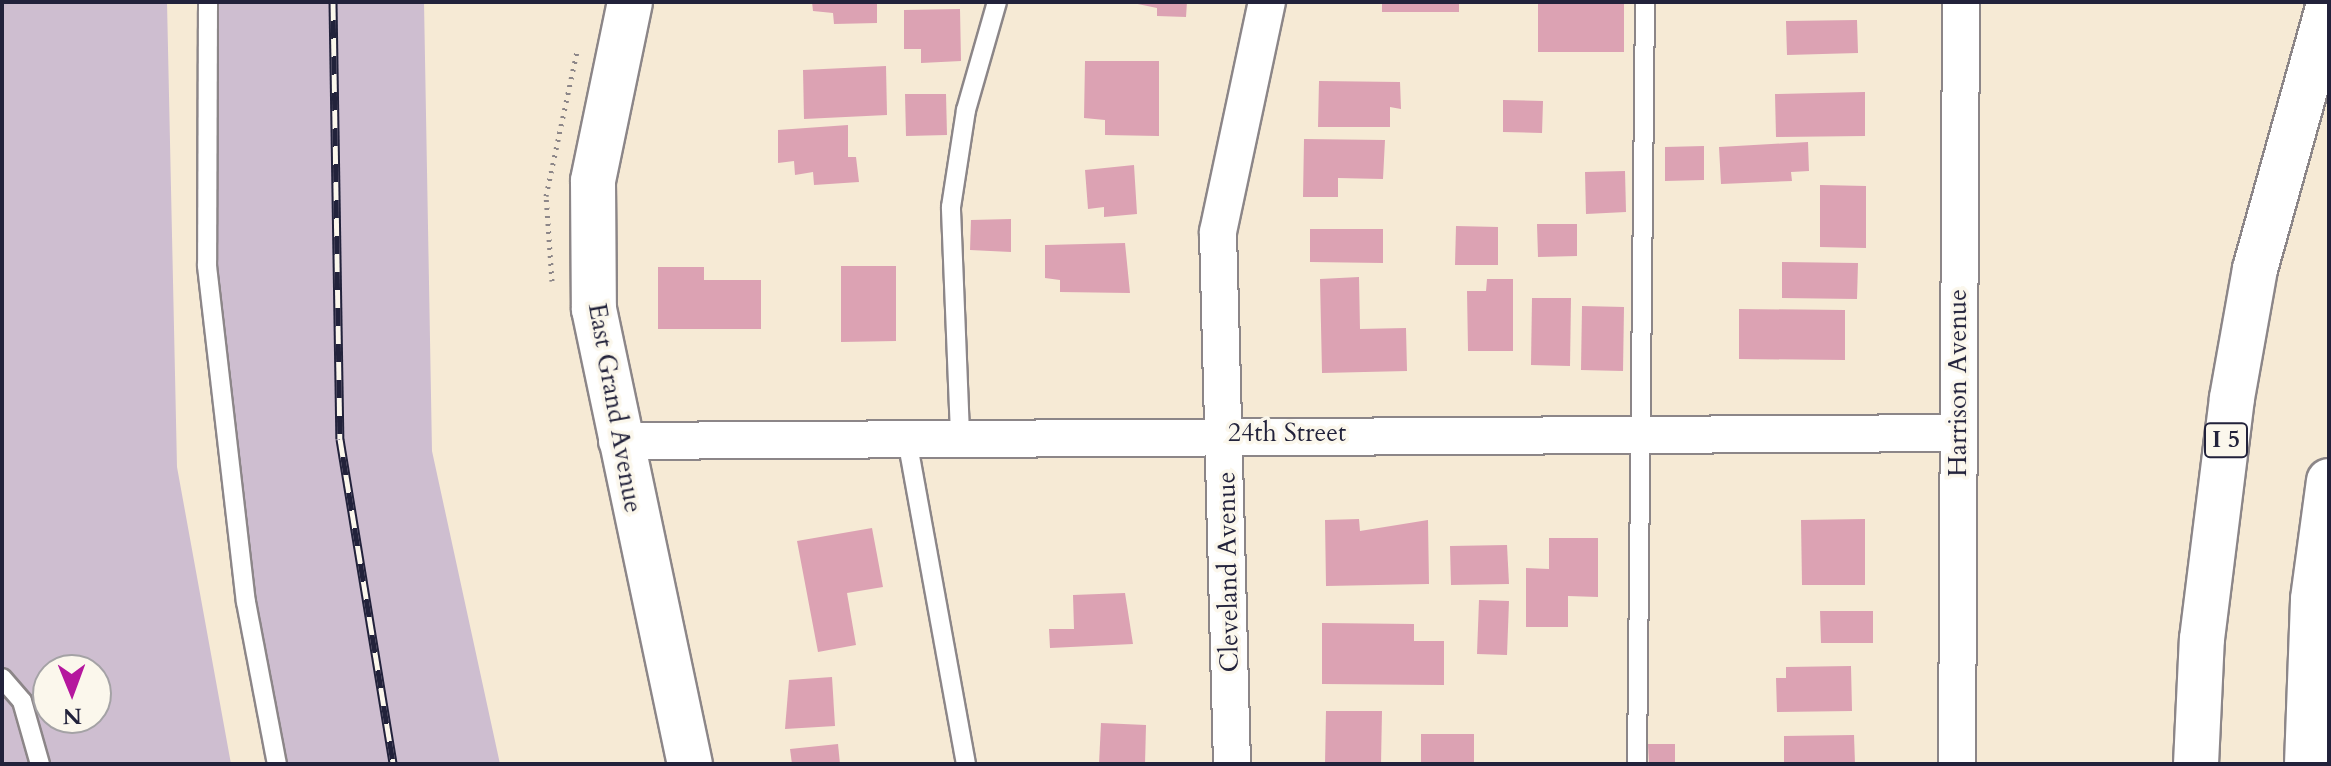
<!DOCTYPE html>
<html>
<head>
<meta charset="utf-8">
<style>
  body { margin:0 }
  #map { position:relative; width:2331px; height:766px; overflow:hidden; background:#f6ead5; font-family:Cardo,serif }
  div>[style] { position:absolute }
  .industrial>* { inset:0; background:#cebed0 }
  .building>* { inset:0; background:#dca2b3 }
  .path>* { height:5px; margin-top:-2.5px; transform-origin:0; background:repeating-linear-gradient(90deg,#8c8688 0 2px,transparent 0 8px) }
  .roads { filter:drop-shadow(2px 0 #8c8688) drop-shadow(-2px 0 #8c8688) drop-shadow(0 2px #8c8688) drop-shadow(0 -2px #8c8688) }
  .service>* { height:18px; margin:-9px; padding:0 9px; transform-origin:9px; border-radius:9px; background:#fff }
  .minor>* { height:36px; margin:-18px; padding:0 18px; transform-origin:18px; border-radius:18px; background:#fff }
  .secondary>* { height:44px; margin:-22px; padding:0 22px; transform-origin:22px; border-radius:22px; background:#fff }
  .motorway>* { height:44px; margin:-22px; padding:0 22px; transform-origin:22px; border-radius:22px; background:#fff }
  .rail>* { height:9px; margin-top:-4.5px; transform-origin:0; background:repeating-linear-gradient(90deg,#fbf7ec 0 18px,#22223b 0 36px); box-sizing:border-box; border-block:2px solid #22223b }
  span { translate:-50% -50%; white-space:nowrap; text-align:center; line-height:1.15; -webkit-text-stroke:7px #fbf7ec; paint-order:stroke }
  .shield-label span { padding:2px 6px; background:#fbf7ec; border:2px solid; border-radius:6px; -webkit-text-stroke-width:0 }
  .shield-label { font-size:24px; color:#22223b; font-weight:700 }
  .street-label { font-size:26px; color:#22223b }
  .frame { position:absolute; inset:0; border:4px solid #22223b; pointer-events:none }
  .north { position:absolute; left:32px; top:654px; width:80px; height:80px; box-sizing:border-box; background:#fbf7ec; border:2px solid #a4a2a5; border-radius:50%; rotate:179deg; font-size:22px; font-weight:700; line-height:32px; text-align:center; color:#22223b }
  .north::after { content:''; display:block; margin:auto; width:28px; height:36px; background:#b5179e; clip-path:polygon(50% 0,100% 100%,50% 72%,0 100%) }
</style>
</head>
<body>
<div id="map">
  <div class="industrial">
    <i style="clip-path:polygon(evenodd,2px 2px,167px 2px,177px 467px,231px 764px,2px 764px,2px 2px,48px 670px,96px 670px,96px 718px,48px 718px,48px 670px)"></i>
    <i style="clip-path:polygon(208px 2px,424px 2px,432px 451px,500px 764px,279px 764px,246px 602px,207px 266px)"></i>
  </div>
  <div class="building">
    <i style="clip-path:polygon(812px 2px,877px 2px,877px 23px,834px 24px,833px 13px,813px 11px)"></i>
    <i style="clip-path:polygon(1128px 2px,1187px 2px,1186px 17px,1157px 16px,1157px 8px)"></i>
    <i style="clip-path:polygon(1382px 2px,1459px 2px,1459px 12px,1382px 12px)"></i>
    <i style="clip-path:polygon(1538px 2px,1624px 2px,1624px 52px,1538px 52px)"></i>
    <i style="clip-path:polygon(960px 9px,961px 61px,921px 63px,921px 49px,904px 49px,904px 10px)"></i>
    <i style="clip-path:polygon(1857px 20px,1858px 53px,1787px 55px,1786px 21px)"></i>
    <i style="clip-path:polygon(1085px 61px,1159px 61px,1159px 136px,1105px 135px,1105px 120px,1084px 118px)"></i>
    <i style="clip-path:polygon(886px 66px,887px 115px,804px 119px,803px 70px)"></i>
    <i style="clip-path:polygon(1319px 81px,1400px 82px,1401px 109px,1390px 107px,1390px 127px,1318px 127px)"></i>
    <i style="clip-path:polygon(1865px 92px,1865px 136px,1776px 137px,1775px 94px)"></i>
    <i style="clip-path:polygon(905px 94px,946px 94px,947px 135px,906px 136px)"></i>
    <i style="clip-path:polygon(1503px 100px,1543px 101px,1542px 133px,1503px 132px)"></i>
    <i style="clip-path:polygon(848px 125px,848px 157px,856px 157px,859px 182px,814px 185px,813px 172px,795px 175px,794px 161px,778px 163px,778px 130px)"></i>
    <i style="clip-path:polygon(1304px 139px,1385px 140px,1383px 179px,1338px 178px,1338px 197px,1303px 197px)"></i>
    <i style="clip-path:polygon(1808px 142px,1809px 171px,1791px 172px,1792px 181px,1721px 184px,1719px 147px)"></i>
    <i style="clip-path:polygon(1704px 146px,1704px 180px,1665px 181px,1665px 147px)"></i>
    <i style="clip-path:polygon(1134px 165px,1137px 214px,1104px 217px,1104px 207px,1088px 209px,1085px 170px)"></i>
    <i style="clip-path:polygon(1625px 171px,1626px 212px,1586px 214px,1585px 172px)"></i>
    <i style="clip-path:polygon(1820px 185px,1866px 186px,1866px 248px,1820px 247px)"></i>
    <i style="clip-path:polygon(1011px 219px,1011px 252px,970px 250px,971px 220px)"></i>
    <i style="clip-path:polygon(1537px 224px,1577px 224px,1577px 256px,1538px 257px)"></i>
    <i style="clip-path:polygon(1456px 226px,1498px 227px,1498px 265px,1455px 265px)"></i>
    <i style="clip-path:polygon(1310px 229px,1383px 229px,1383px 263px,1310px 262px)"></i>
    <i style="clip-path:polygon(1125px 243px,1130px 293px,1060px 292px,1060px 280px,1045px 278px,1045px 245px)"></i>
    <i style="clip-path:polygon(1782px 262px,1858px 263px,1857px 299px,1782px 298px)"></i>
    <i style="clip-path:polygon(841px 266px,896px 266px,896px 341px,841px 342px)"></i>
    <i style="clip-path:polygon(658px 267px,704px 267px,704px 280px,761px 280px,761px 329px,658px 329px)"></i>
    <i style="clip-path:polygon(1359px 277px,1360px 329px,1406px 328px,1407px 371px,1322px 373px,1320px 279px)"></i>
    <i style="clip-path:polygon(1487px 279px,1513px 279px,1513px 351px,1468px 351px,1467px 291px,1486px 291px)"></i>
    <i style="clip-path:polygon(1532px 298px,1571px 298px,1570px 366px,1531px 365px)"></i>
    <i style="clip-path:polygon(1582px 306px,1624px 307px,1623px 371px,1581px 370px)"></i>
    <i style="clip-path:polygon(1739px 309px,1845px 310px,1845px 360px,1739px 359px)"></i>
    <i style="clip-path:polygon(1359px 519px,1360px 531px,1428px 520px,1429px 584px,1326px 586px,1325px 520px)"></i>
    <i style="clip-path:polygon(1865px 519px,1865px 585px,1802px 585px,1801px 520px)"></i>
    <i style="clip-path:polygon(872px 528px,883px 587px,847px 593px,856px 645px,818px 652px,797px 541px)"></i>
    <i style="clip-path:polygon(1549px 538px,1598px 538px,1598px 597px,1568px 596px,1568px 627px,1526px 627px,1526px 568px,1549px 569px)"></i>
    <i style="clip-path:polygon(1507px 545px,1509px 584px,1451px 585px,1450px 546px)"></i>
    <i style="clip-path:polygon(1125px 593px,1133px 644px,1050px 648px,1049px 629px,1074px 629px,1073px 595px)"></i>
    <i style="clip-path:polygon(1479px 600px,1509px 601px,1507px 655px,1477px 654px)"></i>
    <i style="clip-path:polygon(1820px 611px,1873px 611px,1873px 643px,1821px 643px)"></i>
    <i style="clip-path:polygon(1322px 623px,1414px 624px,1414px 641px,1444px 641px,1444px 685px,1322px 684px)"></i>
    <i style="clip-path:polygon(1851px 666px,1852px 711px,1777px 712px,1776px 678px,1786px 678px,1786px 667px)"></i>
    <i style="clip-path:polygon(832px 677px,835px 726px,785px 729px,789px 680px)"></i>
    <i style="clip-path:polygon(1326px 711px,1382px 711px,1381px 764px,1325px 764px)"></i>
    <i style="clip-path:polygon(1101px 723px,1146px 725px,1145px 764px,1099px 764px)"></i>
    <i style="clip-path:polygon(1421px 734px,1474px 734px,1474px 764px,1421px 764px)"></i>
    <i style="clip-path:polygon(1854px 735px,1855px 764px,1784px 764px,1784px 736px)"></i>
    <i style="clip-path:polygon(838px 744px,840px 764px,792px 764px,790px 749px)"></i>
    <i style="clip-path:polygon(1648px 744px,1675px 744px,1675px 764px,1649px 764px)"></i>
  </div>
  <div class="path">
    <i style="left:552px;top:281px;width:85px;rotate:-94deg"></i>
    <i style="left:546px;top:196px;width:148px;rotate:-77.9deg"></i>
  </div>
  <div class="roads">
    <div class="service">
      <i style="left:208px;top:2px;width:264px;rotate:90.2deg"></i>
      <i style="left:207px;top:266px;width:338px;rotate:83.4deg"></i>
      <i style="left:246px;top:602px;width:165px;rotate:79.2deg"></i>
      <i style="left:906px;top:434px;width:335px;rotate:79.7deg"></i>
      <i style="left:960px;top:434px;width:227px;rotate:-92.3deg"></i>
      <i style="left:951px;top:207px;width:98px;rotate:-81.2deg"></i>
      <i style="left:966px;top:110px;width:112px;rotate:-74deg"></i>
      <i style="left:2px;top:678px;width:30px;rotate:49deg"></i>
      <i style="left:22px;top:701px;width:66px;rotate:74.1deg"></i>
      <i style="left:1637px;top:764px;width:762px;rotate:-89.4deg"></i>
    </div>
    <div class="minor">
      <i style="left:617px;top:441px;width:1341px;rotate:-0.34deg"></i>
      <i style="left:1232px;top:764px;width:532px;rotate:-91.51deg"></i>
      <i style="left:1218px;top:232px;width:235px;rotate:-78deg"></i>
      <i style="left:1957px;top:764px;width:762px;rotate:-89.7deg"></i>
    </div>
    <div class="secondary">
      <i style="left:630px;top:2px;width:183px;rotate:101.7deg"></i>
      <i style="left:593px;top:181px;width:128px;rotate:89.6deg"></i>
      <i style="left:594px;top:309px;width:465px;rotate:78.1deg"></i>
    </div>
    <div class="motorway">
      <i style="left:2196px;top:764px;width:125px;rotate:-87.3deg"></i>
      <i style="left:2202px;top:639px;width:243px;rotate:-82.9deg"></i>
      <i style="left:2232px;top:398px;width:131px;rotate:-79.9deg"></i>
      <i style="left:2255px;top:269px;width:275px;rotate:-74.4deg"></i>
      <i style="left:2307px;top:764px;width:165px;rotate:-87.9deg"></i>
      <i style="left:2313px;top:599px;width:119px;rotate:-82.3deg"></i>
    </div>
  </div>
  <div class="rail">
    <i style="left:333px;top:2px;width:437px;rotate:89.1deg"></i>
    <i style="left:340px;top:439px;width:329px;rotate:80.7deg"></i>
  </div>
  <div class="shield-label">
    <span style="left:2226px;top:440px">I 5</span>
  </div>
  <div class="street-label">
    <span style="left:1958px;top:383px;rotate:-90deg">Harrison Avenue</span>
    <span style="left:615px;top:408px;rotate:80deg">East Grand Avenue</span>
    <span style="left:1287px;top:433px">24th Street</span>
    <span style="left:1228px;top:572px;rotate:-91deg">Cleveland Avenue</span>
  </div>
  <div class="frame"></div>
  <div class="north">N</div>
</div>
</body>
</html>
